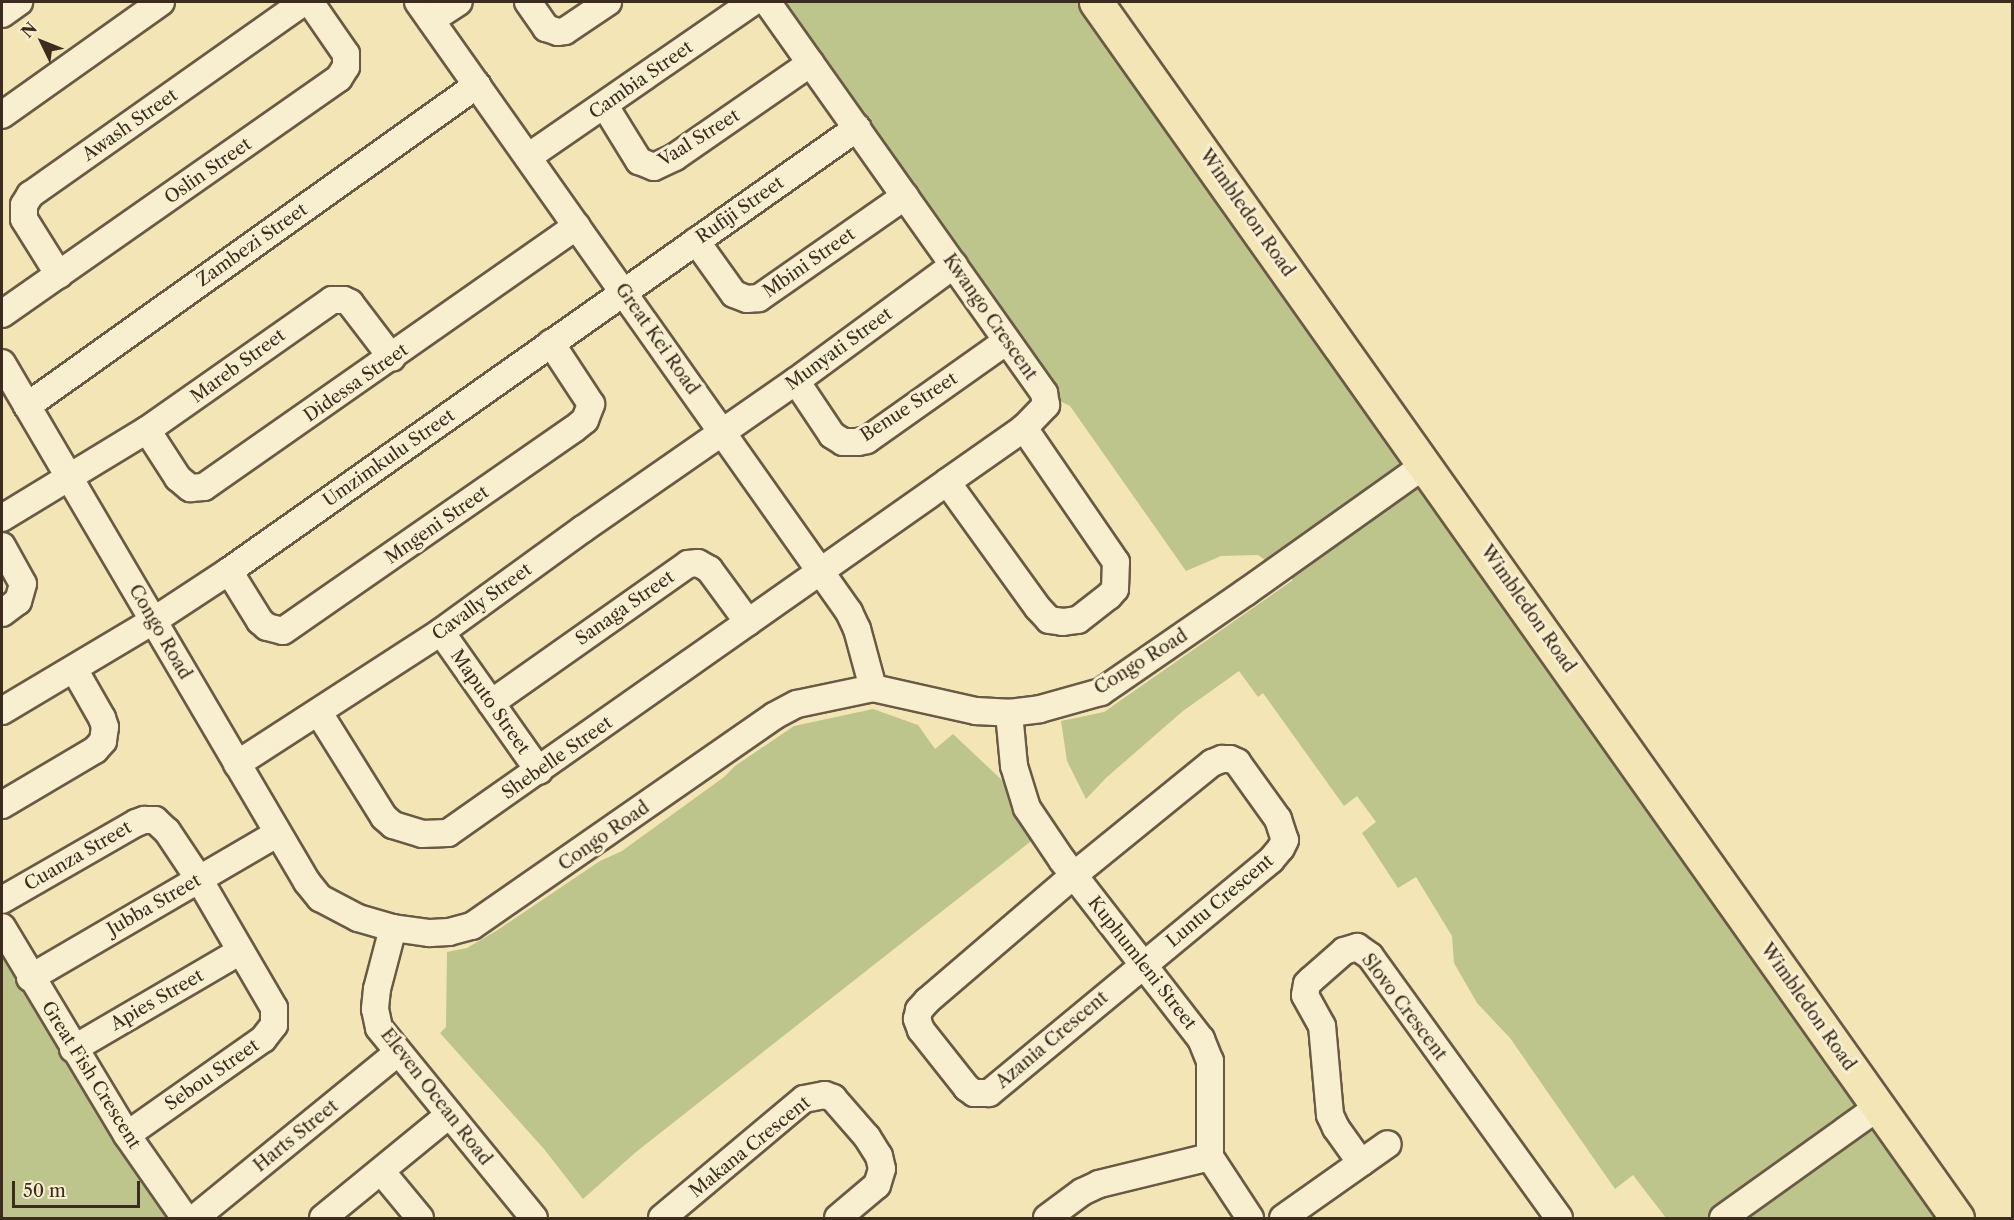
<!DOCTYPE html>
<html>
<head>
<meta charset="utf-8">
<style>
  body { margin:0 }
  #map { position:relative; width:2014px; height:1220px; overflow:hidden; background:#f4e5b6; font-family:"Libre Caslon Text",serif }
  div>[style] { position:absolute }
  .green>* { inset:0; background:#bdc48c }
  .roads { filter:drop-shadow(2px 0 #695a45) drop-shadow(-2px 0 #695a45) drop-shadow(0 2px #695a45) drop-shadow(0 -2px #695a45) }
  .minor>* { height:26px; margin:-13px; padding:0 13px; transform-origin:13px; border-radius:13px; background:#f8eed0 }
  .major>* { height:33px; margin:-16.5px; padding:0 16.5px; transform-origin:16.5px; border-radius:16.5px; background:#f4e5b6 }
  span { translate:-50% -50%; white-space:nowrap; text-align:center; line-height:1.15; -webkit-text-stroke:6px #f8eed0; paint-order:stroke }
  .street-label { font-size:18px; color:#3b2c1f }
  .frame { position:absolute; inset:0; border:3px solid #3b2c1f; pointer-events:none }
  .north { position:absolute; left:12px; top:12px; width:60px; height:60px; -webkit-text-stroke:4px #f8eed0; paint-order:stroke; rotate:313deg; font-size:16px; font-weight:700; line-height:24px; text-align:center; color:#3b2c1f }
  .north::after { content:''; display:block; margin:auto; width:21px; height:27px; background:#3b2c1f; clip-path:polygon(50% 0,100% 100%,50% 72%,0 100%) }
  .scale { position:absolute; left:12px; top:1181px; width:128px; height:27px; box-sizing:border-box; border:3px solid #3b2c1f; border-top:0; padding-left:8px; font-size:18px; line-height:21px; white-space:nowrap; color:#3b2c1f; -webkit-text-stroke:4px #f8eed0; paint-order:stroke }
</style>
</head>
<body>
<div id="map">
  <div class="green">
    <i style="clip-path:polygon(785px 2px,1082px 2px,1440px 505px,1817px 1050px,1944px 1218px,1666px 1218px,1633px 1175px,1615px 1189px,1510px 1038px,1477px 1003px,1454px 963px,1452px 936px,1416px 877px,1398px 888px,1362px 833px,1376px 822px,1357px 796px,1344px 806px,1263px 693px,1258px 697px,1239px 671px,1183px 711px,1107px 777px,1086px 799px,1067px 761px,1061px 721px,1104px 712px,1293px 580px,1258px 555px,1221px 556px,1186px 571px,1070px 406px,1056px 399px)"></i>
    <i style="clip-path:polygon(873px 709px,918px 725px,935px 749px,953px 734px,1005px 783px,1035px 838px,636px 1152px,583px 1199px,544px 1149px,440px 1033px,446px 1027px,447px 952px,467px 948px,496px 931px,600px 861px,622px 851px,724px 777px,735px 766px,794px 726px)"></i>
    <i style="clip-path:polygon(2px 929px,182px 1218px,2px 1218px)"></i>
  </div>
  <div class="roads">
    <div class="minor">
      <i style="left:418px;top:2px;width:747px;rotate:54.76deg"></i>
      <i style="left:849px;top:612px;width:19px;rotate:65deg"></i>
      <i style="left:857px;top:629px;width:61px;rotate:74.8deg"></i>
      <i style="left:528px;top:2px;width:32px;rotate:55deg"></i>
      <i style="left:546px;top:28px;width:13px;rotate:18deg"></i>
      <i style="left:558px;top:32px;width:7px;rotate:-8deg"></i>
      <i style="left:565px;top:31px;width:52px;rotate:-34deg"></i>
      <i style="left:2px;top:14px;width:21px;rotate:-35deg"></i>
      <i style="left:431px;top:20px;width:33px;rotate:-33deg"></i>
      <i style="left:605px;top:106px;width:65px;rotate:58.3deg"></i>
      <i style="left:639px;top:161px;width:16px;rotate:22deg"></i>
      <i style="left:654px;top:167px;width:23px;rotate:-25deg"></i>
      <i style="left:675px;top:157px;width:165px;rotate:-34.7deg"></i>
      <i style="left:2px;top:115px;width:195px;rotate:-35.4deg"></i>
      <i style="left:528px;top:157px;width:273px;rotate:-34.6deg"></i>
      <i style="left:696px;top:241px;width:65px;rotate:54.4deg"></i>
      <i style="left:734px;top:294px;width:14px;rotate:21deg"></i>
      <i style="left:747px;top:299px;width:12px;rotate:-5deg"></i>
      <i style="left:759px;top:298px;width:178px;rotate:-34.9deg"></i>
      <i style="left:59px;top:275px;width:66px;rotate:-122deg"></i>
      <i style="left:24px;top:219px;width:14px;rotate:-90deg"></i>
      <i style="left:24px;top:205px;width:12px;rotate:-59deg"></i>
      <i style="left:30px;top:195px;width:335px;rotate:-35.2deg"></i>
      <i style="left:2px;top:314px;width:411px;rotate:-35deg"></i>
      <i style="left:339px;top:78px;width:13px;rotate:-58deg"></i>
      <i style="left:346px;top:67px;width:13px;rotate:-90deg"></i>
      <i style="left:346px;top:54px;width:63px;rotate:-124.7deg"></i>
      <i style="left:2px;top:363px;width:602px;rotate:59.56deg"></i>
      <i style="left:307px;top:882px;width:21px;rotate:51deg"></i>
      <i style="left:320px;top:898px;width:43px;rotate:27.8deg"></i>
      <i style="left:358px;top:918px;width:36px;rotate:16deg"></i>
      <i style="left:393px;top:928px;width:37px;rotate:8deg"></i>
      <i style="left:430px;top:933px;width:19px;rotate:-3deg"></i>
      <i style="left:449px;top:932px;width:24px;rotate:-15deg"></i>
      <i style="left:472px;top:926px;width:368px;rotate:-34.8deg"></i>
      <i style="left:774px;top:716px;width:26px;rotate:-28deg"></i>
      <i style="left:797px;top:704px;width:78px;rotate:-11.9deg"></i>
      <i style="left:873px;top:688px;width:106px;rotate:12.6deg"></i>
      <i style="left:976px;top:711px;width:33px;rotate:3deg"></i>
      <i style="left:1009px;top:713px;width:31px;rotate:-7deg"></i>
      <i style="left:1040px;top:709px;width:63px;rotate:-15.6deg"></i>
      <i style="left:1101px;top:692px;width:176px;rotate:-34.6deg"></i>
      <i style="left:1246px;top:592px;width:221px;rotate:-35.4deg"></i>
      <i style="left:796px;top:381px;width:65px;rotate:56.3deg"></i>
      <i style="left:832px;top:435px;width:13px;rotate:32deg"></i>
      <i style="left:843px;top:442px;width:15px"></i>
      <i style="left:858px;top:442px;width:9px;rotate:-13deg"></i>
      <i style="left:867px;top:440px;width:171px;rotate:-35.3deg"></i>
      <i style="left:27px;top:406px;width:553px;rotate:-35.5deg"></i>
      <i style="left:147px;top:430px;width:57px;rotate:57.1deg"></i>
      <i style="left:178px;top:478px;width:16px;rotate:40deg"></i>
      <i style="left:190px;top:488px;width:14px;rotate:-4deg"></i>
      <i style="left:204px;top:487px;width:455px;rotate:-35deg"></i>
      <i style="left:947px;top:482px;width:155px;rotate:54.2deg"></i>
      <i style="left:1038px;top:608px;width:16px;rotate:47deg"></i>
      <i style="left:1049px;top:620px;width:14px;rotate:8deg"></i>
      <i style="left:1063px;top:622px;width:15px;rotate:-8deg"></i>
      <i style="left:1078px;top:620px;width:39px;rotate:-38deg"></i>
      <i style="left:1109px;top:596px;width:9px;rotate:-49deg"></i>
      <i style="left:1115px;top:589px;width:27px;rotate:-88deg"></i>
      <i style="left:1116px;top:562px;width:163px;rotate:-124.5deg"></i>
      <i style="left:2px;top:518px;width:170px;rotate:-31.3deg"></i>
      <i style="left:147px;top:430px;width:226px;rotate:-35.1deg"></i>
      <i style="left:332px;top:300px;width:12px"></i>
      <i style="left:344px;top:300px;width:7px;rotate:27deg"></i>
      <i style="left:350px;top:303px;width:69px;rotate:52.6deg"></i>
      <i style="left:2px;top:546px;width:43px;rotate:61.1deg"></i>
      <i style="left:23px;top:584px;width:18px;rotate:106deg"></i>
      <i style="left:18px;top:601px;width:20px;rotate:143deg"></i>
      <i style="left:229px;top:571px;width:59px;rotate:58.2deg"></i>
      <i style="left:260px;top:621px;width:9px;rotate:41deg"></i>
      <i style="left:267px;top:627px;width:16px;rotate:14deg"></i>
      <i style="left:283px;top:631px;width:354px;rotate:-34.8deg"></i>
      <i style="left:574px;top:429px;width:14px;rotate:-39deg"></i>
      <i style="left:585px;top:420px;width:17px;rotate:-69deg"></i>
      <i style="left:591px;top:404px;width:73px;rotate:-123.3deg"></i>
      <i style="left:441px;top:632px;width:170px;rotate:54.8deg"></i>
      <i style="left:491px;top:703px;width:241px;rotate:-35.2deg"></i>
      <i style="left:688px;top:564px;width:10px;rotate:-6deg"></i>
      <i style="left:698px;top:563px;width:13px;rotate:29deg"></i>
      <i style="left:709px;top:569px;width:66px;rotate:53.7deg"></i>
      <i style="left:2px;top:711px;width:176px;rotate:-30.8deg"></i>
      <i style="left:153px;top:621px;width:91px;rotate:-33.3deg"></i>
      <i style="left:229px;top:571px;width:769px;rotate:-35.2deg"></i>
      <i style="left:319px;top:713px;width:123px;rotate:58deg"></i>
      <i style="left:384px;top:817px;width:12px;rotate:42deg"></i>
      <i style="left:393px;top:825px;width:30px;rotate:17deg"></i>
      <i style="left:422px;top:834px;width:26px;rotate:-2deg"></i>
      <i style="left:448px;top:833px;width:704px;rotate:-35.11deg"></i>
      <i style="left:1024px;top:428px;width:32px;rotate:-46deg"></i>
      <i style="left:1046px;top:405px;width:12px;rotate:-99deg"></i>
      <i style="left:1044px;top:393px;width:479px;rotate:-125.3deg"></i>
      <i style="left:1009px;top:713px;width:53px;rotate:84.6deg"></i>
      <i style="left:1014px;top:766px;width:44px;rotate:72.8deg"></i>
      <i style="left:1027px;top:808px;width:63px;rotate:56.1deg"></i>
      <i style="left:1062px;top:860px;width:227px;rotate:52.2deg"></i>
      <i style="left:1201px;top:1039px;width:24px;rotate:68deg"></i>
      <i style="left:1210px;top:1061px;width:96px;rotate:90deg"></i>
      <i style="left:1210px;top:1157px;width:73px;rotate:56.7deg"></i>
      <i style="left:1222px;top:759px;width:8px"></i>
      <i style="left:1230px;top:759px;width:8px;rotate:23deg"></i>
      <i style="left:1237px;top:762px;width:70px;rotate:54.3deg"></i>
      <i style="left:1278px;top:819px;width:22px;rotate:72deg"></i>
      <i style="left:1285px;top:840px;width:9px;rotate:117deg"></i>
      <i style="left:1281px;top:848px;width:16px;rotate:130deg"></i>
      <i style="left:1271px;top:860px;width:366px;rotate:140.4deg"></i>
      <i style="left:989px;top:1093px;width:15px;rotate:180deg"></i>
      <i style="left:974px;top:1093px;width:9px;rotate:-144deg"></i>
      <i style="left:967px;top:1088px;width:74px;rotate:-128.4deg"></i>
      <i style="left:921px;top:1030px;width:12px;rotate:-110deg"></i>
      <i style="left:917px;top:1019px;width:9px;rotate:-77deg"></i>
      <i style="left:919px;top:1010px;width:12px;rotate:-48deg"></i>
      <i style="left:927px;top:1001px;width:194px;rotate:-40.6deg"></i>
      <i style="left:1074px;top:875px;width:178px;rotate:-39.1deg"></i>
      <i style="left:1212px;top:763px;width:11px;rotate:-22deg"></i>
      <i style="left:237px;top:764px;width:243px;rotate:-32.9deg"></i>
      <i style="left:441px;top:632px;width:175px;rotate:-36deg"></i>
      <i style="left:583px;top:529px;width:259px;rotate:-34.8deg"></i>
      <i style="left:796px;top:381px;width:196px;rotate:-36.3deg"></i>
      <i style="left:2px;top:805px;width:108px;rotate:-30.6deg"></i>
      <i style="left:95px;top:750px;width:12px;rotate:-48deg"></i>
      <i style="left:103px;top:741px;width:14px;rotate:-82deg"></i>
      <i style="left:105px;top:727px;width:9px;rotate:-108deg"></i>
      <i style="left:102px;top:718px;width:56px;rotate:-119.7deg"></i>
      <i style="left:2px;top:900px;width:155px;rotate:-29.9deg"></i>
      <i style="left:136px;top:823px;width:9px;rotate:-21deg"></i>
      <i style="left:144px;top:820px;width:11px"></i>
      <i style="left:155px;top:820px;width:16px;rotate:43deg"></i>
      <i style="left:167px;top:831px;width:58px;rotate:56.3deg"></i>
      <i style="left:199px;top:879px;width:149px;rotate:59.8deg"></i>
      <i style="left:274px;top:1008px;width:17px;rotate:90deg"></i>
      <i style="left:274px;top:1025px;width:18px;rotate:128deg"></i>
      <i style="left:263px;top:1039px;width:166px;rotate:144.8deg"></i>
      <i style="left:2px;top:927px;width:243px;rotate:59deg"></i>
      <i style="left:127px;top:1135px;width:101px;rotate:55.1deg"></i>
      <i style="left:393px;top:928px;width:63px;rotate:104.7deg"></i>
      <i style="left:377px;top:989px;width:20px;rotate:96deg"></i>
      <i style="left:375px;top:1009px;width:19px;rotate:78deg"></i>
      <i style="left:379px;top:1028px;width:245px;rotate:50.8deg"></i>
      <i style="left:30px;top:978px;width:287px;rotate:-30.3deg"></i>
      <i style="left:73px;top:1049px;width:194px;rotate:-30.3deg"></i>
      <i style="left:1361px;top:1163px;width:43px;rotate:-125.5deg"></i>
      <i style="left:1336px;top:1128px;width:14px;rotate:-115deg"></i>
      <i style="left:1330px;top:1115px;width:89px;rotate:-95.1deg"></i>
      <i style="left:1322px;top:1026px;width:35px;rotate:-119deg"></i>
      <i style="left:1305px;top:995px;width:11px;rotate:-80deg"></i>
      <i style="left:1307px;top:984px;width:6px;rotate:-45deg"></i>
      <i style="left:1311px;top:980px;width:44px;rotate:-41.3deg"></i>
      <i style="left:1344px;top:951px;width:14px;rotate:-17deg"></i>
      <i style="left:1357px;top:947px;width:16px;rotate:35deg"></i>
      <i style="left:1370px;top:956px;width:323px;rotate:54.2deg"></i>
      <i style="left:381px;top:1171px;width:61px;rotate:50.3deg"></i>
      <i style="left:195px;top:1218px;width:261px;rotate:-39.2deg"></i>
      <i style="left:323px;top:1218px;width:163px;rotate:-39.3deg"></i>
      <i style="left:662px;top:1218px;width:185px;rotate:-40deg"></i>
      <i style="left:804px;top:1099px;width:21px;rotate:-11deg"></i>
      <i style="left:825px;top:1095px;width:9px;rotate:21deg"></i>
      <i style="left:833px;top:1098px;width:52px;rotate:48.9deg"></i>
      <i style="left:867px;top:1137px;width:22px;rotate:58deg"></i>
      <i style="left:879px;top:1156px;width:13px;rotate:77deg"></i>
      <i style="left:882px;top:1169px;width:17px;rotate:107deg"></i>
      <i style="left:877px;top:1185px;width:51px;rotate:139.8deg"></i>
      <i style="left:1047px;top:1218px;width:44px;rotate:-36.6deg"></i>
      <i style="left:1082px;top:1192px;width:19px;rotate:-25deg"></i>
      <i style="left:1099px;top:1184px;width:114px;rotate:-13.7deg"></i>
      <i style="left:1283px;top:1218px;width:128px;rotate:-35.2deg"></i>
      <i style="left:1723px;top:1218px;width:191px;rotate:-35.6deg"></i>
    </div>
    <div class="major">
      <i style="left:1096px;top:2px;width:1490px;rotate:54.7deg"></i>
    </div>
  </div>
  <div class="street-label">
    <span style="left:641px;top:80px;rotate:-35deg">Cambia Street</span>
    <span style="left:130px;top:125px;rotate:-35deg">Awash Street</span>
    <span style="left:699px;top:138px;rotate:-32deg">Vaal Street</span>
    <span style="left:208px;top:171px;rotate:-35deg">Oslin Street</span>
    <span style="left:740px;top:210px;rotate:-35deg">Rufiji Street</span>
    <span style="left:1247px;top:213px;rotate:55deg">Wimbledon Road</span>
    <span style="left:252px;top:245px;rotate:-35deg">Zambezi Street</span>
    <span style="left:809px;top:263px;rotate:-35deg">Mbini Street</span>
    <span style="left:990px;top:317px;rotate:55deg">Kwango Crescent</span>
    <span style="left:657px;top:339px;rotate:55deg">Great Kei Road</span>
    <span style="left:839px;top:349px;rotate:-36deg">Munyati Street</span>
    <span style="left:238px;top:366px;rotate:-36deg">Mareb Street</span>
    <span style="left:356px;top:383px;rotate:-35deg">Didessa Street</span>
    <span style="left:909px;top:407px;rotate:-33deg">Benue Street</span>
    <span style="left:389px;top:458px;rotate:-35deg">Umzimkulu Street</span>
    <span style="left:437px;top:525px;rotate:-35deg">Mngeni Street</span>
    <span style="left:482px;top:602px;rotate:-36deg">Cavally Street</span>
    <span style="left:625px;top:608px;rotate:-35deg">Sanaga Street</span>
    <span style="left:1528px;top:609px;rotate:55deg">Wimbledon Road</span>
    <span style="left:160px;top:632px;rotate:60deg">Congo Road</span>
    <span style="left:1141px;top:662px;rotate:-32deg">Congo Road</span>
    <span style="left:490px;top:702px;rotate:55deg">Maputo Street</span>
    <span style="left:557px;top:758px;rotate:-35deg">Shebelle Street</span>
    <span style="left:604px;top:836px;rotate:-35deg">Congo Road</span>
    <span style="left:78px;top:856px;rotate:-30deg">Cuanza Street</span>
    <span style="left:1220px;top:901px;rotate:-40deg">Luntu Crescent</span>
    <span style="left:154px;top:905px;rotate:-30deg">Jubba Street</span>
    <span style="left:1142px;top:963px;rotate:52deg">Kuphumleni Street</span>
    <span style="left:157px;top:1000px;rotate:-30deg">Apies Street</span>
    <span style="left:1404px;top:1007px;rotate:53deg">Slovo Crescent</span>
    <span style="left:1808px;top:1007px;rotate:55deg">Wimbledon Road</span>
    <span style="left:1052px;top:1040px;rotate:-40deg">Azania Crescent</span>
    <span style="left:91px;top:1075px;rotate:58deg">Great Fish Crescent</span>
    <span style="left:212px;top:1075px;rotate:-35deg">Sebou Street</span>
    <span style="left:436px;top:1097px;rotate:52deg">Eleven Ocean Road</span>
    <span style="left:296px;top:1136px;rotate:-39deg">Harts Street</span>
    <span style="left:750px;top:1147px;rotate:-39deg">Makana Crescent</span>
  </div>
  <div class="frame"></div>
  <div class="north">N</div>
  <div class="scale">50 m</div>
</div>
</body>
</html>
